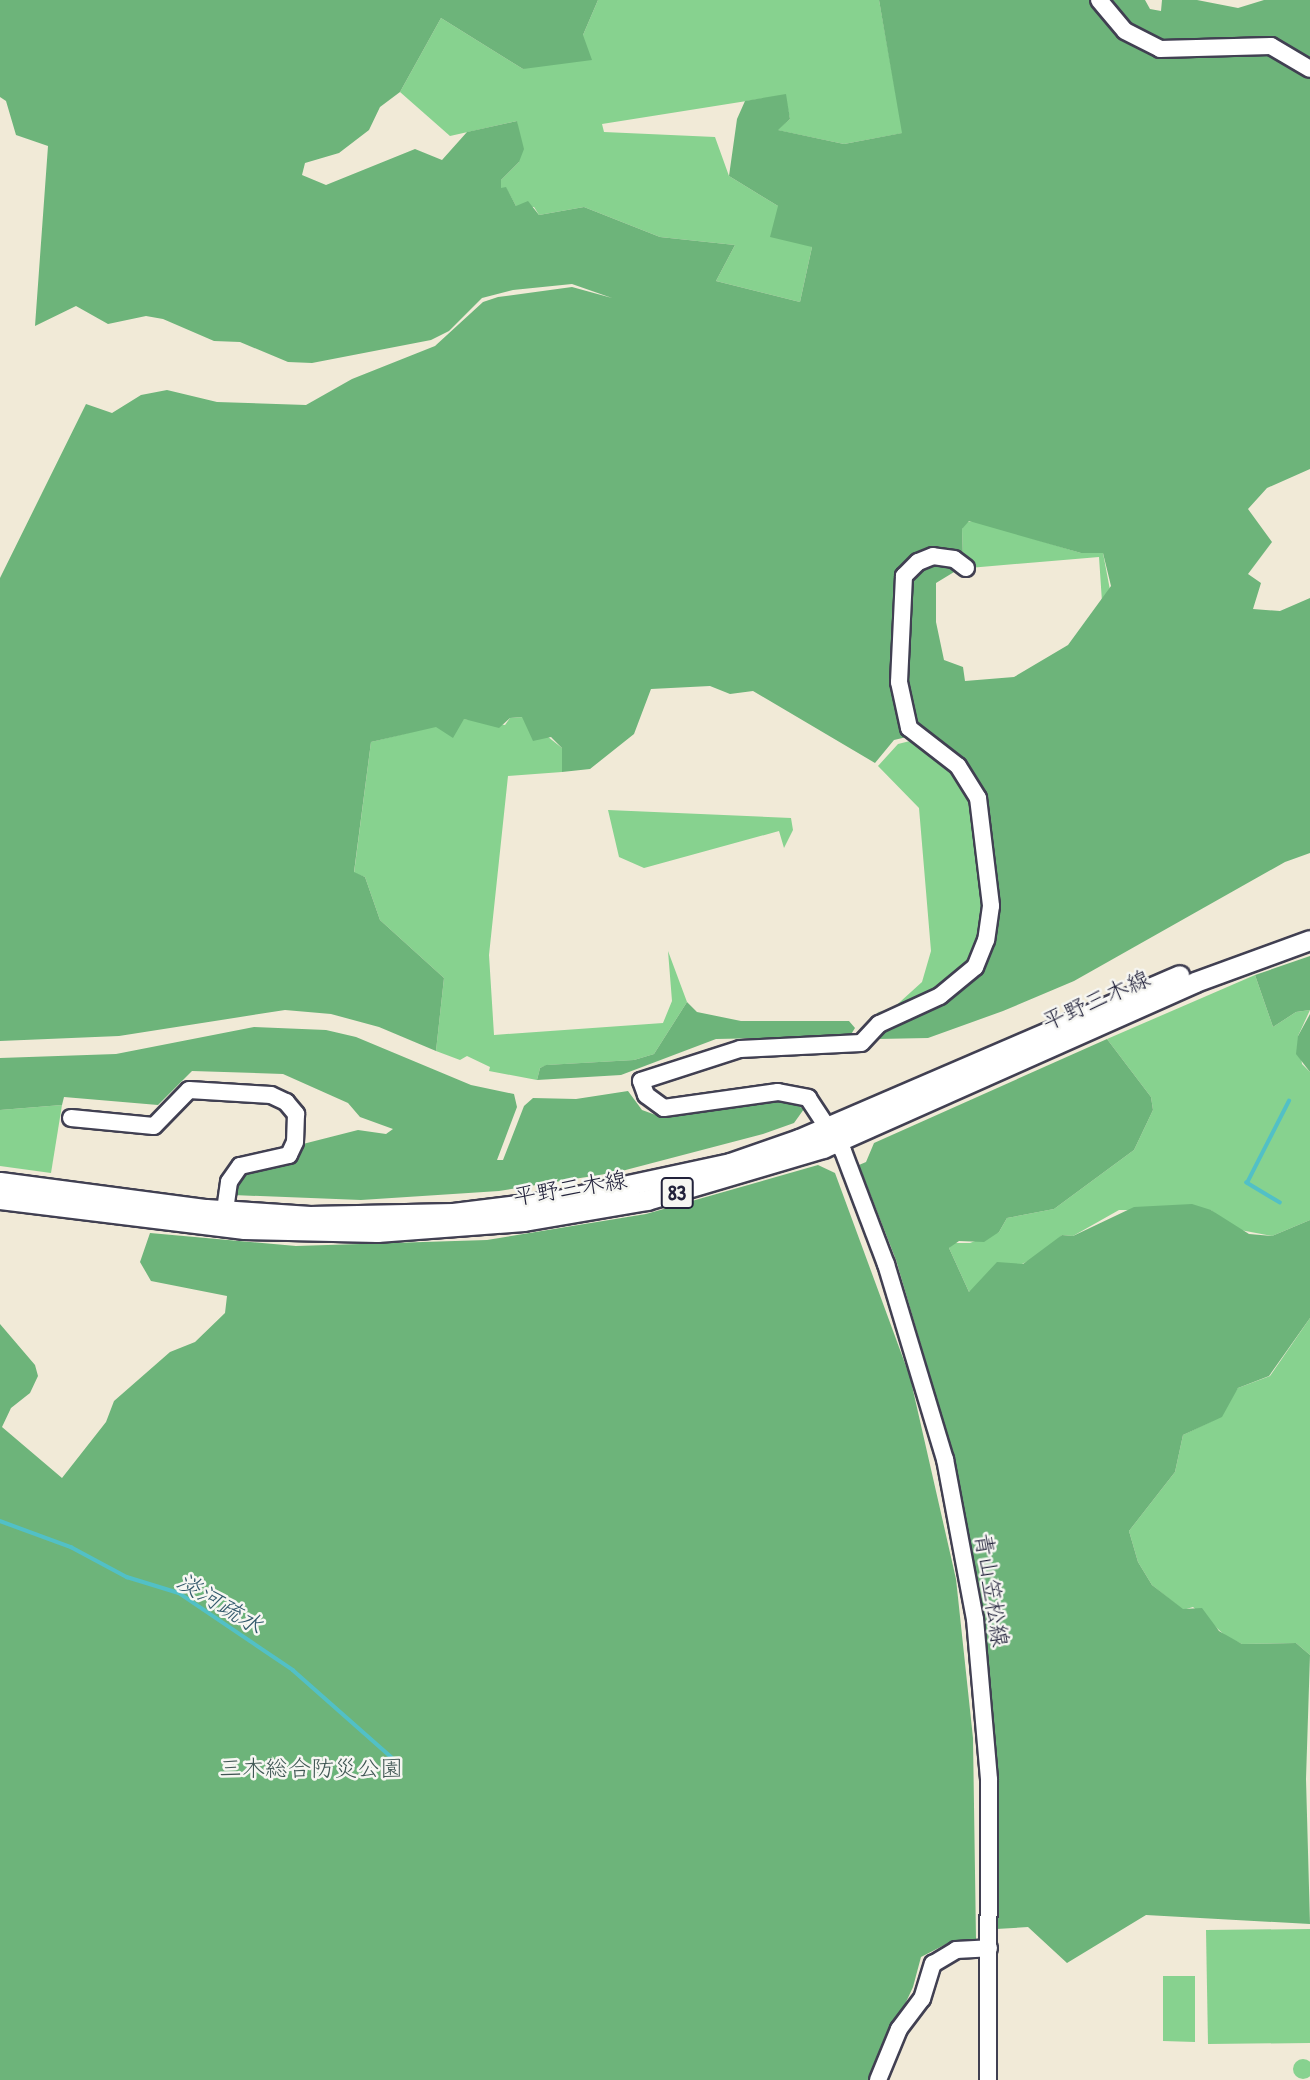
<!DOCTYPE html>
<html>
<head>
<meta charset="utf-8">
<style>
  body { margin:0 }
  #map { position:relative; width:1310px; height:2080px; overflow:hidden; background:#f1ead7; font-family:"Patrick Hand","Klee One",sans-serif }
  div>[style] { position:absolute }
  .green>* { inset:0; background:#87d28f }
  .round { border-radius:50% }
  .forest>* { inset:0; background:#6db47a }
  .stream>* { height:3.5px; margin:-1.75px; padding:0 1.75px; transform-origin:1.75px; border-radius:1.75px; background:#52c0c6 }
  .roads { filter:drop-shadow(2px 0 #414052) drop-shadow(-2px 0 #414052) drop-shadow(0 2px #414052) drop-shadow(0 -2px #414052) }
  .minor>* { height:16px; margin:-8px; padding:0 8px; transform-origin:8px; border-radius:8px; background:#fff }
  .major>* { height:19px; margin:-9.5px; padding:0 9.5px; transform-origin:9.5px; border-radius:9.5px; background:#fff }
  span { translate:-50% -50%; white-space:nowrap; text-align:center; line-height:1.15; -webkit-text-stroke:5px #f6f6f2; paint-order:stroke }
  .shield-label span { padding:2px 5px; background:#f6f6f2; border:2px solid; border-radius:5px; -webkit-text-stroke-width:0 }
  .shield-label { font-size:21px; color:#22223b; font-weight:700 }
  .street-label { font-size:23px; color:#22223b }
  .park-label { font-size:23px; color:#405754 }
  .water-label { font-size:24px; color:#33596c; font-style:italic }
</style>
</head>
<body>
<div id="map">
  <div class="green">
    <i style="clip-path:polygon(598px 0,879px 0,903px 133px,844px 144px,777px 130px,790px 119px,785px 95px,602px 124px,604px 132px,715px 137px,729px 176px,778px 206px,812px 247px,800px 302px,716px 281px,735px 245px,660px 237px,584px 207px,539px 215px,534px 207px,516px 206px,506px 188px,501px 188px,501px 180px,519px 162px,517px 121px,450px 136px,400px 92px,441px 18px,523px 69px,583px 35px)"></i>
    <i style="clip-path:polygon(974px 521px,1081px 553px,1103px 553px,1110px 590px,1102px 602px,1099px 557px,969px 568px,963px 559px,962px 529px,965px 522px)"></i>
    <i style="clip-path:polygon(523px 717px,562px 748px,562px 772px,508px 776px,489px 955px,494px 1035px,663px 1023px,672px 1001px,668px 951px,687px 1002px,654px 1054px,634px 1060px,547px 1065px,540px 1068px,537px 1080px,489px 1071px,490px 1067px,467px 1056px,460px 1060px,436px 1051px,444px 978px,380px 920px,365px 877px,354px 873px,371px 742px,464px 719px,505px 725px,510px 718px)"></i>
    <i style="clip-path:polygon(914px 740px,945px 761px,972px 792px,985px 924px,963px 976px,892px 1017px,877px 1012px,890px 1011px,922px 982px,931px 951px,919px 808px,878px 766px,898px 744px)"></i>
    <i style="clip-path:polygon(608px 810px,791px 818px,793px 830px,784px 848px,779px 831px,644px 868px,619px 857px)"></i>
    <i style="clip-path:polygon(1255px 975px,1273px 1027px,1296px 1012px,1310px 1010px,1298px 1036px,1302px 1064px,1310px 1072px,1310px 1220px,1272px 1236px,1235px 1229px,1211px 1210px,1119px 1210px,1073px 1236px,1062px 1235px,1043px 1253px,969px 1292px,949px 1248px,953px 1243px,970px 1243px,999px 1232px,1007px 1218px,1054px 1209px,1134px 1150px,1153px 1110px,1151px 1097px,1107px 1039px)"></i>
    <i style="clip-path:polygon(62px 1105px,51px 1173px,0 1166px,0 1110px)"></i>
    <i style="clip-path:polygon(1310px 1318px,1310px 1655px,1296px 1643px,1242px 1644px,1227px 1637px,1193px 1607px,1183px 1610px,1152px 1585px,1138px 1562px,1129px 1531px,1175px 1472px,1183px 1435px,1212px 1421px,1238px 1388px,1270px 1376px)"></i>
    <i style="clip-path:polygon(1310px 1929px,1310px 2043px,1208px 2044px,1206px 1930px)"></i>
    <i style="clip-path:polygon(1163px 1976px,1195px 1976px,1195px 2042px,1163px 2041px)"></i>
    <i class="round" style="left:1293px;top:2059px;width:20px;height:20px"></i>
  </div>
  <div class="forest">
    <i style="clip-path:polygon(0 0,598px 0,583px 35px,592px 60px,523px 69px,441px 18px,400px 92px,380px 107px,369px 130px,339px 153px,305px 163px,302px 175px,326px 185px,415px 149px,442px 160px,467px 132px,517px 121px,524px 149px,519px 162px,501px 180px,501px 188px,506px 187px,516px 206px,528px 201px,539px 215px,584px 207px,660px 237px,735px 245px,716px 281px,800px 302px,812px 247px,770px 237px,778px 206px,729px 176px,737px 119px,745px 101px,786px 94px,790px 119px,778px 130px,844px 144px,902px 133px,879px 0,1145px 0,1150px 9px,1161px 11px,1162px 0,1197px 0,1238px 8px,1264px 0,1310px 0,1310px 469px,1267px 488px,1248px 509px,1272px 542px,1248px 574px,1261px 583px,1253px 609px,1280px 611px,1310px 598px,1310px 853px,1285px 862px,1074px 981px,1003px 1011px,928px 1038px,877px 1039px,883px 1030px,970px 980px,986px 955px,995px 911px,978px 788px,957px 760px,922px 737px,906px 713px,902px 631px,907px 579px,916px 567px,932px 560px,948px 561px,959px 569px,936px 583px,936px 622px,944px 660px,963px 667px,965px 681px,1014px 677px,1068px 645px,1111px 586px,1103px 553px,1081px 553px,969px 521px,962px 529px,963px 559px,928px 553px,910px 562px,900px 577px,895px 680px,900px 718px,911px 736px,894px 740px,875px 763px,753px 691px,730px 694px,710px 686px,651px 689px,634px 734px,590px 769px,562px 772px,562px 748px,551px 737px,533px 741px,522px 717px,510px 718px,499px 728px,464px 719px,453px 738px,436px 727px,371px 742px,354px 872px,365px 877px,380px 920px,444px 978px,436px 1051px,379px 1027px,331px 1014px,285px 1010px,119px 1036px,0 1041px,0 578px,86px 404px,112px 413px,141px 395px,167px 390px,217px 402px,306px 405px,352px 379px,435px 346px,483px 302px,498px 297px,572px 287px,612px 298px,572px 284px,513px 290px,482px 298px,449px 331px,431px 340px,312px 363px,288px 362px,240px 342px,214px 341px,163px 319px,146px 316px,108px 324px,76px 306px,35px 326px,48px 146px,16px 135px,6px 101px,0 97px)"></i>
    <i style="clip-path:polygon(1310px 956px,1310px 1010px,1296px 1012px,1273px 1027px,1255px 975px)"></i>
    <i style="clip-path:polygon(687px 1002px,697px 1012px,741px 1021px,849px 1021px,855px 1028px,850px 1036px,716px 1039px,621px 1075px,537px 1080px,540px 1068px,546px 1065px,634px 1060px,654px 1054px)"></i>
    <i style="clip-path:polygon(1310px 1014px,1310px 1072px,1296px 1054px,1298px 1036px)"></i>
    <i style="clip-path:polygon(254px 1027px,326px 1030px,356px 1037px,471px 1085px,514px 1094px,517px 1107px,497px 1160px,503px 1160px,524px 1106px,533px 1098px,576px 1099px,628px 1091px,642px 1110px,664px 1118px,787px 1100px,804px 1109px,794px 1123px,763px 1134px,618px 1172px,499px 1191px,361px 1200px,233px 1195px,239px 1177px,299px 1145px,358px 1130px,386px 1134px,393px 1129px,360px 1117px,348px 1103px,283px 1074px,192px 1071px,158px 1105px,64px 1097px,62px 1105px,0 1110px,0 1058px,116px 1054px)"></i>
    <i style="clip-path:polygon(1107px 1039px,1151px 1097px,1153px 1110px,1134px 1150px,1054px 1209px,1007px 1218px,999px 1232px,984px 1242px,959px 1241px,949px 1248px,969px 1292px,997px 1262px,1023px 1264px,1062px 1235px,1073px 1236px,1134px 1207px,1192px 1204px,1211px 1210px,1249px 1234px,1272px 1236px,1310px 1220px,1310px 1318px,1269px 1376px,1238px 1388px,1222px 1417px,1183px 1435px,1175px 1472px,1129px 1531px,1138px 1562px,1152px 1585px,1183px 1609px,1202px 1608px,1219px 1631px,1242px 1644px,1296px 1643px,1310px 1655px,1306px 1779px,1310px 1924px,1146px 1915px,1067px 1963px,1028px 1927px,996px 1929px,994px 1752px,974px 1572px,931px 1379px,896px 1260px,859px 1165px,866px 1162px,874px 1143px)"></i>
    <i style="clip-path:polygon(818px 1165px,835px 1173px,910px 1377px,956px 1579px,973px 1738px,976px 1939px,952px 1941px,921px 1957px,913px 1987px,870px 2080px,0 2080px,0 1324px,35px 1365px,38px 1376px,30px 1393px,11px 1408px,2px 1427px,62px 1478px,106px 1422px,114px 1401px,170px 1352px,195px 1342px,225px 1313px,227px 1296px,151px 1281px,140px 1262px,150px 1233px,296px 1246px,487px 1240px,646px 1214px)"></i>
  </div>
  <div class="stream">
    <i style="left:1280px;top:1203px;width:39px;rotate:-149deg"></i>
    <i style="left:1247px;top:1183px;width:92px;rotate:-62.9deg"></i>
    <i style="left:0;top:1521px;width:76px;rotate:20.1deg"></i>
    <i style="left:71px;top:1547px;width:64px;rotate:28.2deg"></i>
    <i style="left:127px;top:1577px;width:54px;rotate:17.1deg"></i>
    <i style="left:179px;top:1593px;width:138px;rotate:34deg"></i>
    <i style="left:293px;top:1670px;width:137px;rotate:41.5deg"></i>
  </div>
  <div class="roads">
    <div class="minor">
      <i style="left:1099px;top:0;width:40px;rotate:50deg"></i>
      <i style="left:1125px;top:31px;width:39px;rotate:27deg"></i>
      <i style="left:1160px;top:49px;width:111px;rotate:-1.5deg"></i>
      <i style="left:1271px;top:46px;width:45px;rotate:30.5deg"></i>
      <i style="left:966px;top:568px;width:15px;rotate:-143deg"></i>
      <i style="left:954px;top:559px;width:21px;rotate:-172deg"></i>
      <i style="left:933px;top:556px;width:16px;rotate:158deg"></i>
      <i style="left:918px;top:562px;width:20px;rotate:135deg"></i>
      <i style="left:904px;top:576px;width:106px;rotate:92.7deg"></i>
      <i style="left:899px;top:682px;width:47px;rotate:77.7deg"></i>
      <i style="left:909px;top:728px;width:62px;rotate:37.8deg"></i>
      <i style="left:958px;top:766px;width:38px;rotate:58deg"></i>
      <i style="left:978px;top:798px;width:109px;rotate:83.1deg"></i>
      <i style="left:991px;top:906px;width:34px;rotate:98deg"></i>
      <i style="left:986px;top:940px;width:29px;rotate:112deg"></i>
      <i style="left:975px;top:967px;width:45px;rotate:140.4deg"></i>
      <i style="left:940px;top:996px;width:67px;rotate:155.3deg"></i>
      <i style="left:879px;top:1024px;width:26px;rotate:133deg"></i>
      <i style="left:861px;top:1043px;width:121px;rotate:177.2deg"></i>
      <i style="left:740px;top:1049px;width:104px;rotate:162.1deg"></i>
      <i style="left:641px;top:1081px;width:15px;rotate:70deg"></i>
      <i style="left:646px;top:1095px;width:22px;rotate:36deg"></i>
      <i style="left:664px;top:1108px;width:115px;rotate:-8deg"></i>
      <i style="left:778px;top:1092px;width:31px;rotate:11deg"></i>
      <i style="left:808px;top:1098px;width:64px;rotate:56.6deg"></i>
      <i style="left:843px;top:1151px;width:121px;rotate:69.2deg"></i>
      <i style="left:886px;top:1264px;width:204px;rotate:73.2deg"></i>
      <i style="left:945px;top:1459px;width:163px;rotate:79.4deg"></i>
      <i style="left:975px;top:1619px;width:162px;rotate:85deg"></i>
      <i style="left:989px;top:1780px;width:300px;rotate:90.2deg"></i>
      <i style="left:71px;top:1118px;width:83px;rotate:5.5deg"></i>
      <i style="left:154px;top:1126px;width:50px;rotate:-45.8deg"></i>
      <i style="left:189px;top:1090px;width:82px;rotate:3.5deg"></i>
      <i style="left:271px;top:1095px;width:17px;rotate:25deg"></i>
      <i style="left:286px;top:1102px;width:16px;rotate:50deg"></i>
      <i style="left:296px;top:1114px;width:28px;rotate:92deg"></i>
      <i style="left:295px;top:1142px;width:14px;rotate:115deg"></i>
      <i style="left:289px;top:1155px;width:50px;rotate:167.3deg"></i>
      <i style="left:240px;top:1166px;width:19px;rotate:125deg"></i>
      <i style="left:229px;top:1182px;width:29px;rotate:98deg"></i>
      <i style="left:878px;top:2080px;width:55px;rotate:-67.6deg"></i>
      <i style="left:899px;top:2029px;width:38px;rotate:-53deg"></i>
      <i style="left:922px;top:1999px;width:37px;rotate:-73deg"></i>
      <i style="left:933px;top:1964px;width:27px;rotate:-31deg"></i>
      <i style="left:956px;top:1950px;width:33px;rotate:-3deg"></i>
    </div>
    <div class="major">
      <i style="left:0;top:1182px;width:208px;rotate:7.5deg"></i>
      <i style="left:206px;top:1209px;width:104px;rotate:3.9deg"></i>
      <i style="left:310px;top:1216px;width:143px;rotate:-1.2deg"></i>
      <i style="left:453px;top:1213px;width:106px;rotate:-7.1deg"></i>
      <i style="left:558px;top:1200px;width:176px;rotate:-12.1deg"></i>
      <i style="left:730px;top:1163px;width:73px;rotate:-19.2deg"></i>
      <i style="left:799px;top:1139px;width:414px;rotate:-23.3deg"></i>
      <i style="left:0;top:1199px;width:246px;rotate:7deg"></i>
      <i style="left:244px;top:1229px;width:133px;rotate:1.3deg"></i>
      <i style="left:377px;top:1232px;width:147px;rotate:-4.3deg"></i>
      <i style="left:524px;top:1221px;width:125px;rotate:-9.7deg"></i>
      <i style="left:647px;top:1200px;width:184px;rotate:-16.5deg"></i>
      <i style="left:823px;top:1148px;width:407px;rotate:-24deg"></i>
      <i style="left:1195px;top:982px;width:122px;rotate:-20.1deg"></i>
    </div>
  </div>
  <div class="shield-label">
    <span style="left:677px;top:1193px">83</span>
  </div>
  <div class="street-label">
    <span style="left:1096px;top:1000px;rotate:-24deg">平野三木線</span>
    <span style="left:570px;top:1188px;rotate:-9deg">平野三木線</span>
    <span style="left:992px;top:1590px;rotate:81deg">青山笠松線</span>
  </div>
  <div class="park-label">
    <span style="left:311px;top:1768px">三木総合防災公園</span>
  </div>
  <div class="water-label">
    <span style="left:220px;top:1603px;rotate:31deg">淡河疏水</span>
  </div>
</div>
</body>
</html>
